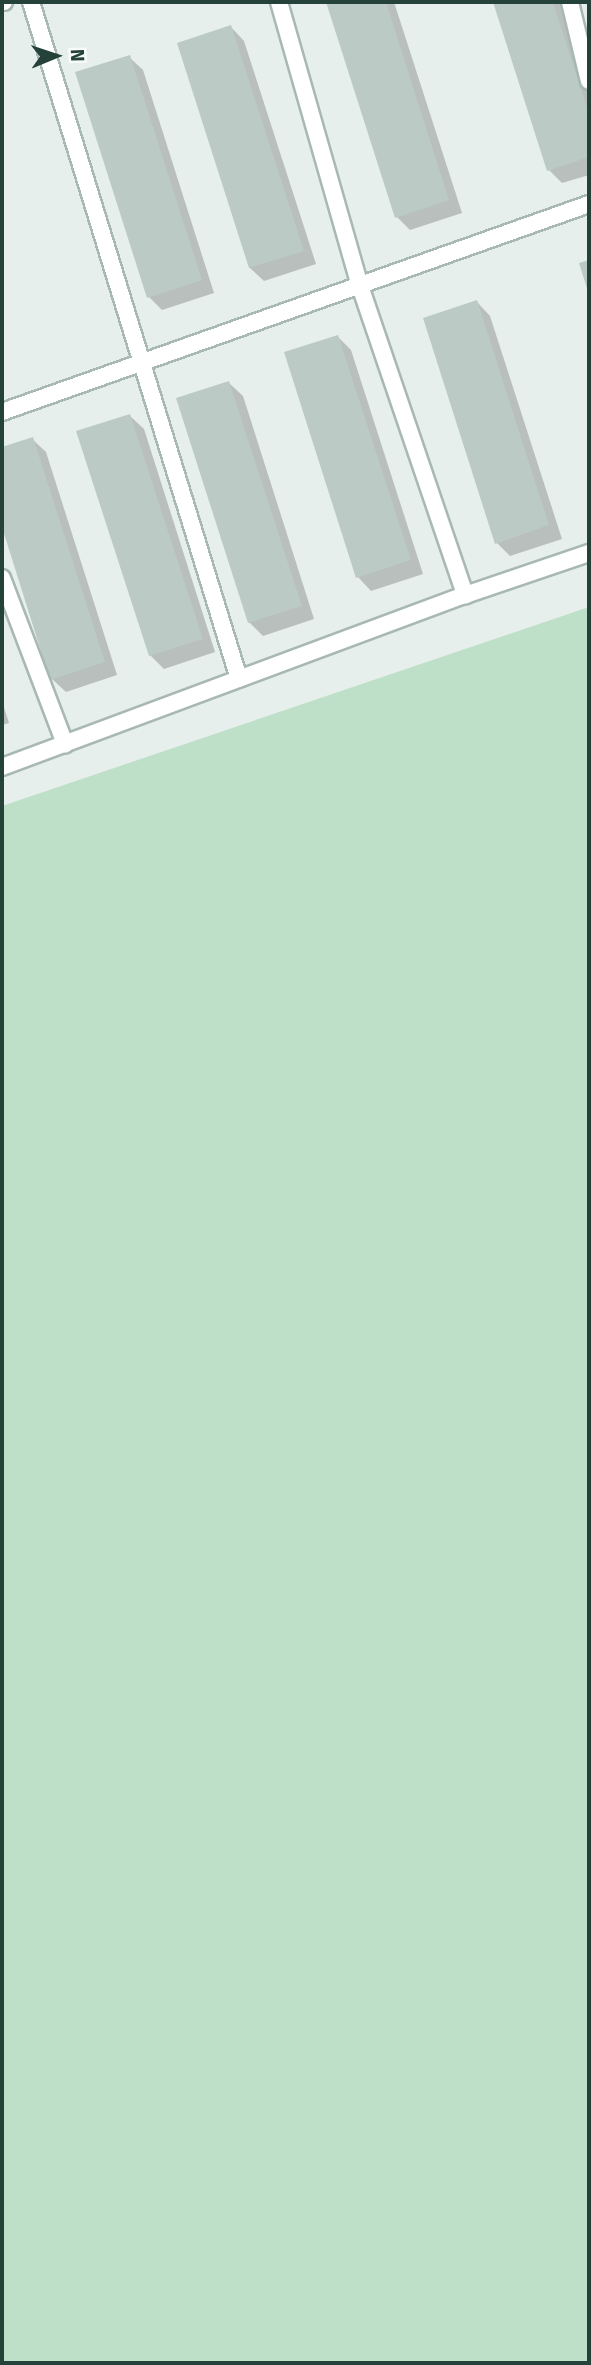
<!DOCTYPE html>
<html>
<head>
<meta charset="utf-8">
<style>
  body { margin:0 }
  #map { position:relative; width:591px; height:2365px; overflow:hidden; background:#e6efeb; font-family:"Fira Sans",sans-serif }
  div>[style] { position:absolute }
  .green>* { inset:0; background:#bfe0c8 }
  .shadow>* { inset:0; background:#0003 }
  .building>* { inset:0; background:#bbcac4 }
  .roads { filter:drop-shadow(2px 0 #a8b8b2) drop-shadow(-2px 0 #a8b8b2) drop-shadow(0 2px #a8b8b2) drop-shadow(0 -2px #a8b8b2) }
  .lane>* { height:16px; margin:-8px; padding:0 8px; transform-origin:8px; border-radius:8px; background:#fff }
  span { translate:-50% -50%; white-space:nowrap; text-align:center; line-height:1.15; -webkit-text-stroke:5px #f7fbf9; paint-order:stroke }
  .frame { position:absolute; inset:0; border:4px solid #24423a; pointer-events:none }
  .north { position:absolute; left:21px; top:21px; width:70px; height:70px; -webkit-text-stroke:5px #f7fbf9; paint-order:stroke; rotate:88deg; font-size:19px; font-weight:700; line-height:28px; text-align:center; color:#24423a }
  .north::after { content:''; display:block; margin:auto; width:24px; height:32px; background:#24423a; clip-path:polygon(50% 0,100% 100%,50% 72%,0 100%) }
</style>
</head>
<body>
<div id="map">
  <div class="green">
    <i style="clip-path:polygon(589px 607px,589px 2363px,2px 2363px,2px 806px)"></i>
  </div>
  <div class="shadow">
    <i style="clip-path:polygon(328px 2px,394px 2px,462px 213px,410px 230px,397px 217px)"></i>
    <i style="clip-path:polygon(495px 2px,561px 2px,589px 89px,589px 175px,562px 183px,549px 170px)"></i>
    <i style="clip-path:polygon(231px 27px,244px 41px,316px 264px,264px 281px,250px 268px)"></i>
    <i style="clip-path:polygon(129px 57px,143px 70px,214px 293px,162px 310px,149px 297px)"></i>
    <i style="clip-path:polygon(477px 302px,490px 316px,562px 539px,510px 556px,497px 543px)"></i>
    <i style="clip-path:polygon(338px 337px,351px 350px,423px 574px,371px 591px,358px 577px)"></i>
    <i style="clip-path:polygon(229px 383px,243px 396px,314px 619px,263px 636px,249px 622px)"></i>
    <i style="clip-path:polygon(130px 416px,144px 429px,215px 652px,164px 669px,150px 655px)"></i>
    <i style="clip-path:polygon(32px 439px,46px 452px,117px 675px,66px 692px,52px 679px,2px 522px,2px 449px)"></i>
    <i style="clip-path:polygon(2px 701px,9px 723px,2px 725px)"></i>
  </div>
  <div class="building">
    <i style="clip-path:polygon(326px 2px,386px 2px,449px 200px,395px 218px)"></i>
    <i style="clip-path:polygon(493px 2px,553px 2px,589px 114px,589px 157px,547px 171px)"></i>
    <i style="clip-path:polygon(231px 25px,304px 251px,249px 268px,177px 43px)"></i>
    <i style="clip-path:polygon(130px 55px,202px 280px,147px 298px,75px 72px)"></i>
    <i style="clip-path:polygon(589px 260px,589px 295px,579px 263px)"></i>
    <i style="clip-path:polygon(477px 300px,549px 525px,495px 544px,423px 318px)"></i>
    <i style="clip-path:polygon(338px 335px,411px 560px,356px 578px,284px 352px)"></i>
    <i style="clip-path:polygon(229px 381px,302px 606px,248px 623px,176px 398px)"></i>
    <i style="clip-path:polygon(130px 414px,203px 639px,149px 656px,76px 431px)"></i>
    <i style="clip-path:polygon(33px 437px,105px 662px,50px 680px,2px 527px,2px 447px)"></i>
  </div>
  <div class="roads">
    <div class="lane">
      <i style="left:2px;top:2px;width:2px"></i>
      <i style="left:31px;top:2px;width:708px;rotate:72.92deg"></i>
      <i style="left:279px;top:2px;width:292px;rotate:74.1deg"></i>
      <i style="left:359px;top:283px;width:330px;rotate:71.2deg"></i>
      <i style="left:570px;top:2px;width:81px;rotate:76.5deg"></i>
      <i style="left:2px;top:412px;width:623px;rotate:-19.51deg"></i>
      <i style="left:2px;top:578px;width:178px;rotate:69.2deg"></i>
      <i style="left:2px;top:767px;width:494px;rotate:-20.4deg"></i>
      <i style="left:465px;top:595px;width:131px;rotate:-18.7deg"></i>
    </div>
  </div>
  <div class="frame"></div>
  <div class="north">N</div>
</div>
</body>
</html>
